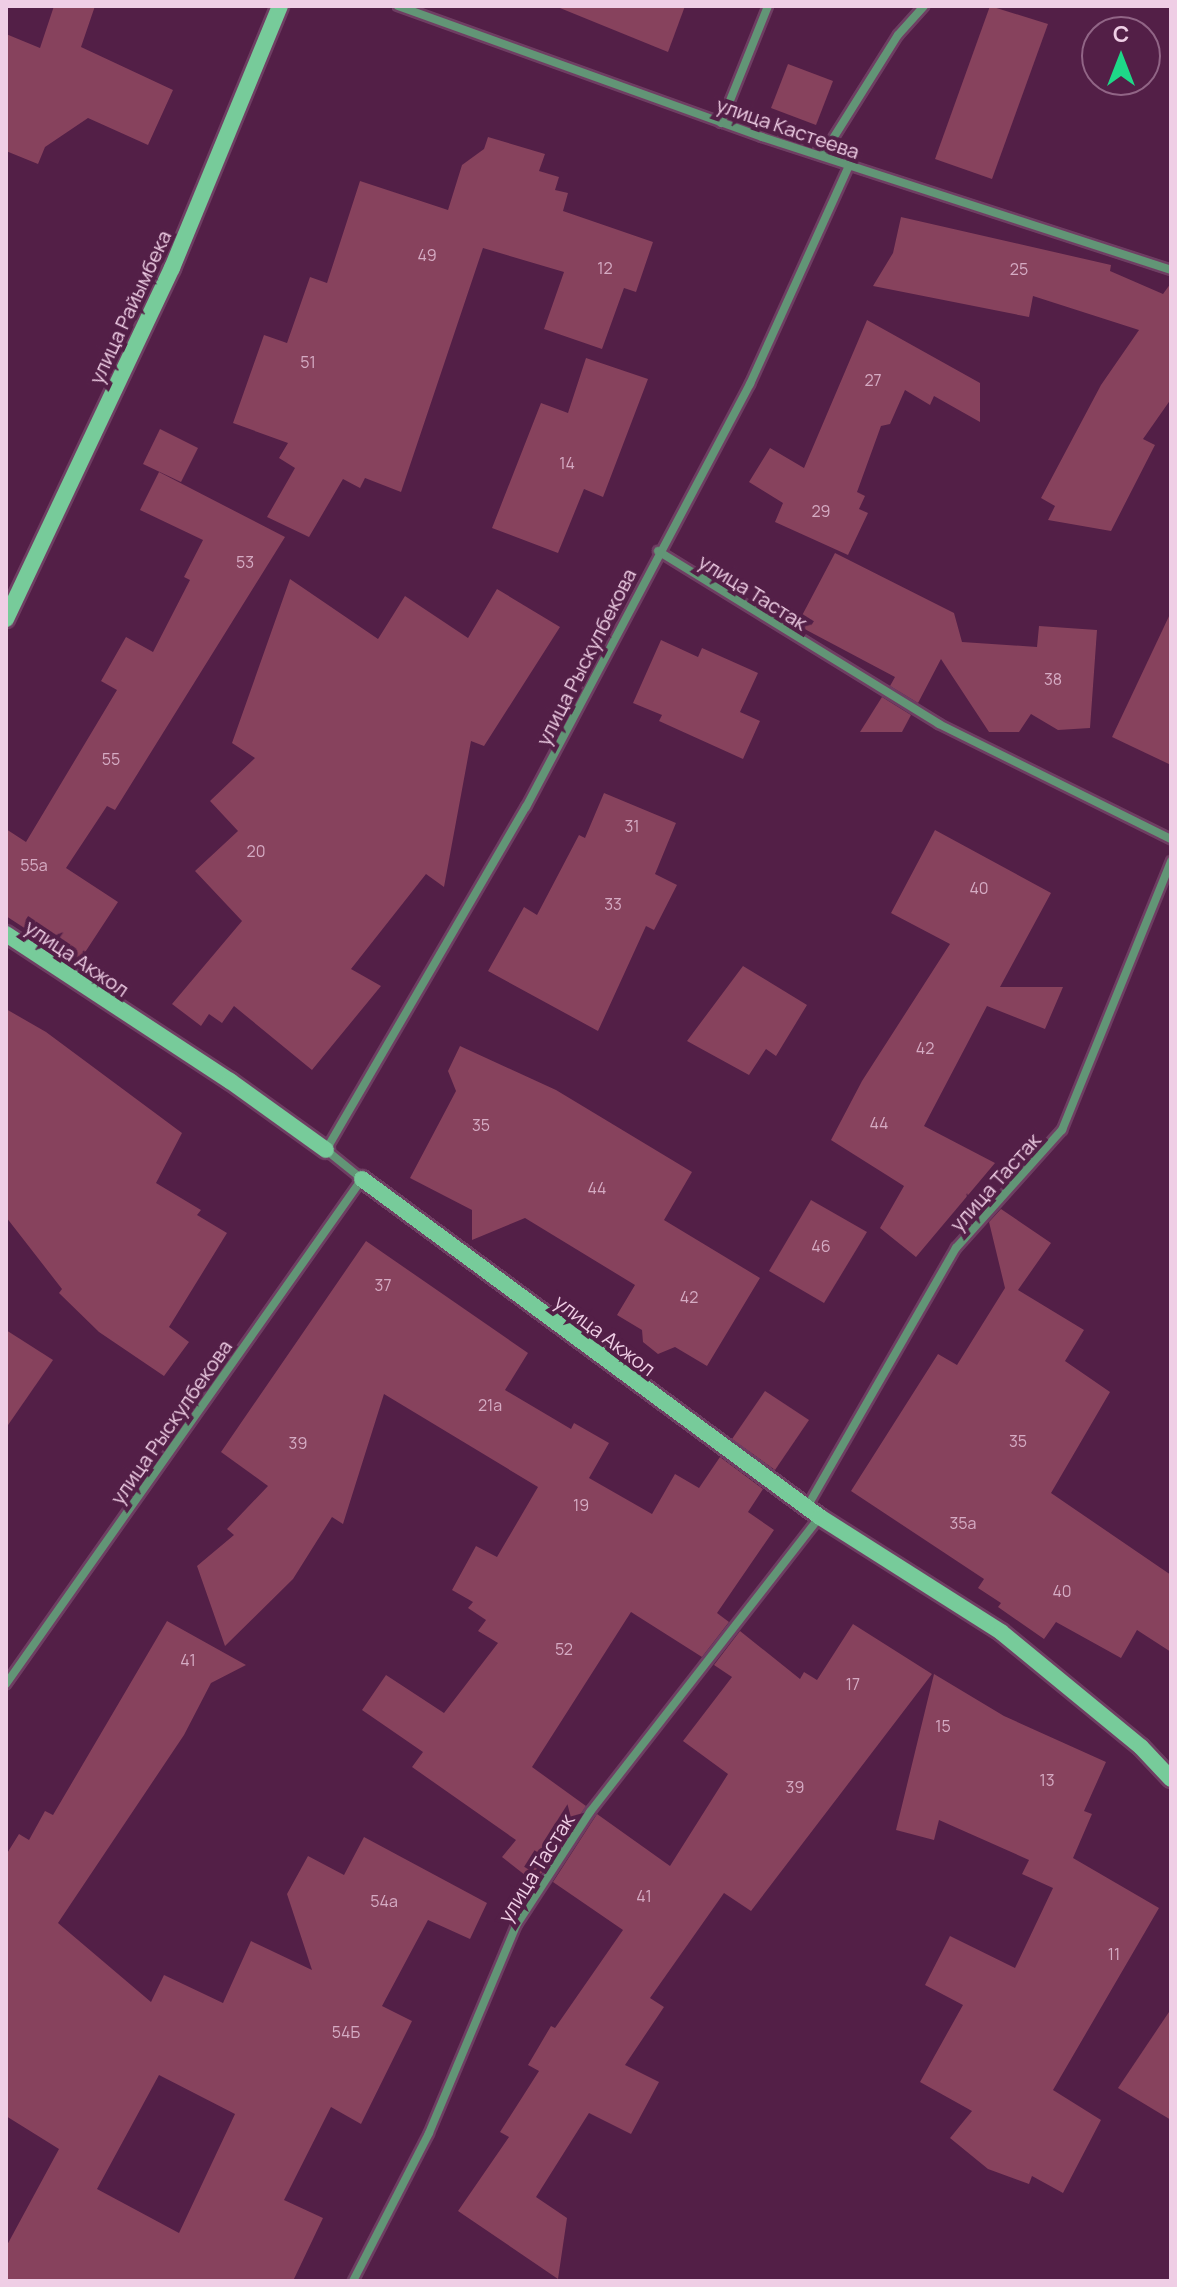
<!DOCTYPE html>
<html>
<head>
<meta charset="utf-8">
<style>
  body { margin:0 }
  #map { position:relative; width:1177px; height:2287px; overflow:hidden; background:#531f47; font-family:Manrope,sans-serif }
  div>[style] { position:absolute }
  .building>* { inset:0; background:#87425d }
  .roads { filter:drop-shadow(2px 0 #6f3e63) drop-shadow(-2px 0 #6f3e63) drop-shadow(0 2px #6f3e63) drop-shadow(0 -2px #6f3e63) }
  .street>* { height:8px; margin:-4px; padding:0 4px; transform-origin:4px; border-radius:4px; background:#629576 }
  .secondary>* { height:16px; margin:-8px; padding:0 8px; transform-origin:8px; border-radius:8px; background:#77cb9a }
  span { translate:-50% -50%; white-space:nowrap; text-align:center; line-height:1.15; -webkit-text-stroke:8px #531f47; paint-order:stroke }
  .number-label { font-size:16px; color:#d5abc3 }
  .number-label span { -webkit-text-stroke-width:0 }
  .street-label { font-size:20px; color:#efcee5 }
  .frame { position:absolute; inset:0; border:8px solid #efcee5; pointer-events:none }
  .north { position:absolute; left:1081px; top:16px; width:80px; height:80px; box-sizing:border-box; background:#531f47; border:2px solid #916586; border-radius:50%; rotate:0deg; font-size:22px; font-weight:700; line-height:32px; text-align:center; color:#efcee5 }
  .north::after { content:''; display:block; margin:auto; width:28px; height:36px; background:#1ed888; clip-path:polygon(50% 0,100% 100%,50% 72%,0 100%) }
</style>
</head>
<body>
<div id="map">
  <div class="building">
    <i style="clip-path:polygon(54px 6px,95px 6px,81px 47px,173px 90px,148px 145px,88px 118px,45px 147px,38px 164px,6px 151px,6px 34px,40px 48px)"></i>
    <i style="clip-path:polygon(555px 6px,685px 6px,668px 52px)"></i>
    <i style="clip-path:polygon(990px 6px,1048px 24px,992px 179px,935px 159px)"></i>
    <i style="clip-path:polygon(788px 64px,833px 81px,816px 125px,771px 108px)"></i>
    <i style="clip-path:polygon(488px 137px,545px 154px,539px 171px,559px 177px,555px 190px,568px 193px,563px 211px,653px 242px,636px 292px,624px 288px,602px 349px,544px 329px,564px 272px,483px 248px,401px 492px,365px 478px,360px 488px,343px 479px,309px 537px,267px 517px,295px 468px,279px 458px,288px 443px,233px 423px,264px 335px,287px 343px,310px 277px,327px 283px,360px 181px,448px 210px,462px 165px,484px 149px)"></i>
    <i style="clip-path:polygon(901px 217px,1111px 265px,1110px 271px,1163px 294px,1171px 283px,1171px 399px,1143px 439px,1155px 445px,1111px 531px,1048px 520px,1055px 506px,1041px 498px,1101px 385px,1139px 330px,1033px 296px,1029px 317px,873px 286px,893px 253px)"></i>
    <i style="clip-path:polygon(867px 320px,980px 383px,980px 422px,934px 396px,930px 405px,905px 390px,890px 424px,881px 426px,857px 492px,865px 496px,859px 509px,868px 513px,848px 555px,775px 522px,783px 503px,749px 482px,770px 448px,804px 468px)"></i>
    <i style="clip-path:polygon(586px 358px,648px 379px,603px 497px,584px 489px,558px 553px,492px 528px,541px 403px,568px 413px)"></i>
    <i style="clip-path:polygon(160px 429px,198px 448px,181px 482px,143px 464px)"></i>
    <i style="clip-path:polygon(159px 472px,285px 537px,115px 810px,107px 806px,66px 868px,118px 902px,78px 963px,6px 916px,6px 829px,26px 842px,117px 690px,101px 681px,126px 637px,153px 652px,190px 580px,184px 577px,203px 540px,140px 510px)"></i>
    <i style="clip-path:polygon(835px 553px,954px 613px,962px 642px,1037px 647px,1039px 626px,1097px 630px,1090px 728px,1058px 730px,1031px 714px,1019px 732px,989px 732px,941px 659px,918px 703px,890px 686px,895px 677px,797px 625px)"></i>
    <i style="clip-path:polygon(290px 579px,378px 639px,405px 596px,468px 638px,497px 589px,560px 627px,484px 746px,471px 741px,444px 887px,426px 874px,351px 969px,381px 986px,312px 1070px,234px 1006px,222px 1023px,209px 1014px,201px 1026px,172px 1004px,242px 921px,195px 871px,238px 831px,210px 801px,255px 758px,232px 743px)"></i>
    <i style="clip-path:polygon(1171px 612px,1171px 765px,1112px 737px)"></i>
    <i style="clip-path:polygon(661px 640px,698px 657px,702px 648px,758px 673px,740px 712px,760px 721px,743px 759px,659px 721px,662px 715px,633px 703px)"></i>
    <i style="clip-path:polygon(882px 697px,911px 715px,902px 732px,860px 732px)"></i>
    <i style="clip-path:polygon(604px 793px,676px 823px,655px 874px,677px 885px,654px 930px,646px 926px,598px 1031px,488px 971px,524px 907px,537px 915px,579px 835px,585px 838px)"></i>
    <i style="clip-path:polygon(935px 830px,1051px 893px,1000px 987px,1063px 987px,1045px 1029px,987px 1006px,924px 1126px,995px 1163px,916px 1257px,880px 1228px,904px 1186px,831px 1140px,862px 1081px,950px 944px,891px 913px)"></i>
    <i style="clip-path:polygon(743px 966px,807px 1005px,776px 1056px,766px 1049px,749px 1075px,687px 1041px)"></i>
    <i style="clip-path:polygon(6px 1009px,46px 1032px,182px 1133px,156px 1183px,201px 1210px,197px 1215px,227px 1233px,169px 1327px,189px 1342px,164px 1376px,99px 1332px,59px 1293px,62px 1289px,6px 1217px)"></i>
    <i style="clip-path:polygon(460px 1046px,556px 1090px,692px 1172px,664px 1220px,760px 1278px,707px 1366px,675px 1347px,658px 1354px,643px 1342px,642px 1330px,617px 1315px,635px 1285px,525px 1218px,472px 1240px,472px 1210px,410px 1178px,456px 1091px,448px 1071px)"></i>
    <i style="clip-path:polygon(811px 1200px,867px 1232px,824px 1303px,769px 1271px)"></i>
    <i style="clip-path:polygon(1001px 1209px,1051px 1243px,1018px 1290px,1084px 1330px,1065px 1361px,1110px 1392px,1051px 1493px,1171px 1575px,1171px 1652px,1137px 1630px,1121px 1658px,1056px 1622px,1044px 1639px,998px 1607px,1001px 1603px,978px 1588px,984px 1579px,851px 1491px,938px 1354px,957px 1365px,1005px 1288px,989px 1222px)"></i>
    <i style="clip-path:polygon(366px 1241px,528px 1353px,505px 1390px,571px 1429px,574px 1423px,609px 1443px,589px 1478px,652px 1514px,675px 1474px,699px 1488px,720px 1457px,763px 1489px,748px 1512px,774px 1530px,717px 1613px,729px 1622px,702px 1657px,631px 1612px,532px 1767px,586px 1806px,541px 1874px,537px 1871px,530px 1879px,502px 1857px,516px 1840px,412px 1767px,423px 1752px,362px 1710px,386px 1675px,444px 1713px,498px 1643px,478px 1631px,486px 1620px,468px 1608px,473px 1602px,452px 1590px,476px 1546px,497px 1557px,538px 1487px,384px 1394px,343px 1524px,332px 1517px,293px 1579px,225px 1646px,197px 1566px,234px 1535px,227px 1529px,268px 1486px,221px 1452px)"></i>
    <i style="clip-path:polygon(6px 1330px,53px 1360px,6px 1428px)"></i>
    <i style="clip-path:polygon(765px 1391px,809px 1420px,775px 1470px,732px 1439px)"></i>
    <i style="clip-path:polygon(evenodd,167px 1621px,246px 1665px,211px 1683px,184px 1735px,58px 1923px,151px 2002px,164px 1975px,223px 2003px,251px 1941px,312px 1970px,287px 1894px,308px 1856px,344px 1875px,364px 1837px,487px 1903px,470px 1939px,428px 1920px,382px 2006px,412px 2021px,361px 2124px,331px 2107px,284px 2200px,323px 2218px,293px 2281px,6px 2281px,6px 2247px,59px 2149px,6px 2116px,6px 1855px,19px 1834px,29px 1840px,45px 1811px,53px 1815px,167px 1621px,159px 2075px,235px 2114px,179px 2233px,97px 2189px,159px 2075px)"></i>
    <i style="clip-path:polygon(853px 1624px,932px 1674px,751px 1911px,724px 1893px,650px 1998px,664px 2007px,625px 2065px,659px 2082px,631px 2134px,589px 2113px,536px 2197px,567px 2218px,558px 2279px,458px 2211px,509px 2137px,500px 2132px,539px 2071px,528px 2065px,551px 2026px,555px 2028px,623px 1930px,553px 1882px,597px 1814px,670px 1866px,728px 1774px,683px 1741px,732px 1677px,714px 1665px,740px 1631px,800px 1679px,804px 1672px,817px 1680px)"></i>
    <i style="clip-path:polygon(934px 1674px,1004px 1716px,1106px 1762px,1084px 1811px,1092px 1814px,1073px 1858px,1159px 1908px,1053px 2090px,1101px 2120px,1063px 2193px,1032px 2176px,1029px 2184px,988px 2169px,950px 2138px,972px 2111px,920px 2082px,963px 2005px,925px 1985px,950px 1936px,1015px 1968px,1053px 1888px,1022px 1874px,1029px 1860px,939px 1820px,934px 1840px,896px 1830px)"></i>
    <i style="clip-path:polygon(1171px 2009px,1171px 2120px,1118px 2088px)"></i>
  </div>
  <div class="roads">
    <div class="street">
      <i style="left:398px;top:6px;width:387px;rotate:19.8deg"></i>
      <i style="left:762px;top:137px;width:430px;rotate:18deg"></i>
      <i style="left:721px;top:123px;width:126px;rotate:-68.1deg"></i>
      <i style="left:822px;top:156px;width:143px;rotate:-57.9deg"></i>
      <i style="left:898px;top:35px;width:39px;rotate:-48deg"></i>
      <i style="left:658px;top:551px;width:330px;rotate:31.6deg"></i>
      <i style="left:939px;top:724px;width:259px;rotate:26.4deg"></i>
      <i style="left:807px;top:1507px;width:299px;rotate:-60.1deg"></i>
      <i style="left:956px;top:1248px;width:159px;rotate:-48.1deg"></i>
      <i style="left:1062px;top:1130px;width:290px;rotate:-67.9deg"></i>
      <i style="left:6px;top:1684px;width:618px;rotate:-54.82deg"></i>
      <i style="left:362px;top:1179px;width:46px;rotate:-141.1deg"></i>
      <i style="left:326px;top:1150px;width:397px;rotate:-59.8deg"></i>
      <i style="left:526px;top:807px;width:479px;rotate:-62.1deg"></i>
      <i style="left:750px;top:384px;width:239px;rotate:-65.6deg"></i>
      <i style="left:353px;top:2281px;width:166px;rotate:-62.8deg"></i>
      <i style="left:429px;top:2133px;width:227px;rotate:-67.2deg"></i>
      <i style="left:517px;top:1924px;width:134px;rotate:-56.9deg"></i>
      <i style="left:590px;top:1812px;width:374px;rotate:-52.1deg"></i>
    </div>
    <div class="secondary">
      <i style="left:6px;top:619px;width:388px;rotate:-64.7deg"></i>
      <i style="left:172px;top:268px;width:283px;rotate:-67.6deg"></i>
      <i style="left:6px;top:934px;width:268px;rotate:33.3deg"></i>
      <i style="left:230px;top:1081px;width:118px;rotate:35.7deg"></i>
      <i style="left:362px;top:1179px;width:569px;rotate:36.43deg"></i>
      <i style="left:820px;top:1517px;width:214px;rotate:32.4deg"></i>
      <i style="left:1001px;top:1632px;width:181px;rotate:39.4deg"></i>
      <i style="left:1141px;top:1747px;width:44px;rotate:46.8deg"></i>
    </div>
  </div>
  <div class="number-label">
    <span style="left:427px;top:255px">49</span>
    <span style="left:605px;top:268px">12</span>
    <span style="left:1019px;top:269px">25</span>
    <span style="left:308px;top:362px">51</span>
    <span style="left:873px;top:380px">27</span>
    <span style="left:567px;top:463px">14</span>
    <span style="left:821px;top:511px">29</span>
    <span style="left:245px;top:562px">53</span>
    <span style="left:1053px;top:679px">38</span>
    <span style="left:111px;top:759px">55</span>
    <span style="left:632px;top:826px">31</span>
    <span style="left:256px;top:851px">20</span>
    <span style="left:34px;top:865px">55а</span>
    <span style="left:979px;top:888px">40</span>
    <span style="left:613px;top:904px">33</span>
    <span style="left:925px;top:1048px">42</span>
    <span style="left:879px;top:1123px">44</span>
    <span style="left:481px;top:1125px">35</span>
    <span style="left:597px;top:1188px">44</span>
    <span style="left:821px;top:1246px">46</span>
    <span style="left:383px;top:1285px">37</span>
    <span style="left:689px;top:1297px">42</span>
    <span style="left:490px;top:1405px">21а</span>
    <span style="left:1018px;top:1441px">35</span>
    <span style="left:298px;top:1443px">39</span>
    <span style="left:581px;top:1505px">19</span>
    <span style="left:963px;top:1523px">35а</span>
    <span style="left:1062px;top:1591px">40</span>
    <span style="left:564px;top:1649px">52</span>
    <span style="left:188px;top:1660px">41</span>
    <span style="left:853px;top:1684px">17</span>
    <span style="left:943px;top:1726px">15</span>
    <span style="left:1047px;top:1780px">13</span>
    <span style="left:795px;top:1787px">39</span>
    <span style="left:644px;top:1896px">41</span>
    <span style="left:384px;top:1901px">54а</span>
    <span style="left:1114px;top:1954px">11</span>
    <span style="left:346px;top:2032px">54Б</span>
  </div>
  <div class="street-label">
    <span style="left:788px;top:128px;rotate:19deg">улица Кастеева</span>
    <span style="left:130px;top:307px;rotate:-65deg">улица Райымбека</span>
    <span style="left:753px;top:592px;rotate:32deg">улица Тастак</span>
    <span style="left:586px;top:657px;rotate:-63deg">улица Рыскулбекова</span>
    <span style="left:77px;top:958px;rotate:34deg">улица Акжол</span>
    <span style="left:995px;top:1182px;rotate:-48deg">улица Тастак</span>
    <span style="left:605px;top:1335px;rotate:37deg">улица Акжол</span>
    <span style="left:171px;top:1422px;rotate:-55deg">улица Рыскулбекова</span>
    <span style="left:536px;top:1868px;rotate:-58deg">улица Тастак</span>
  </div>
  <div class="frame"></div>
  <div class="north">С</div>
</div>
</body>
</html>
